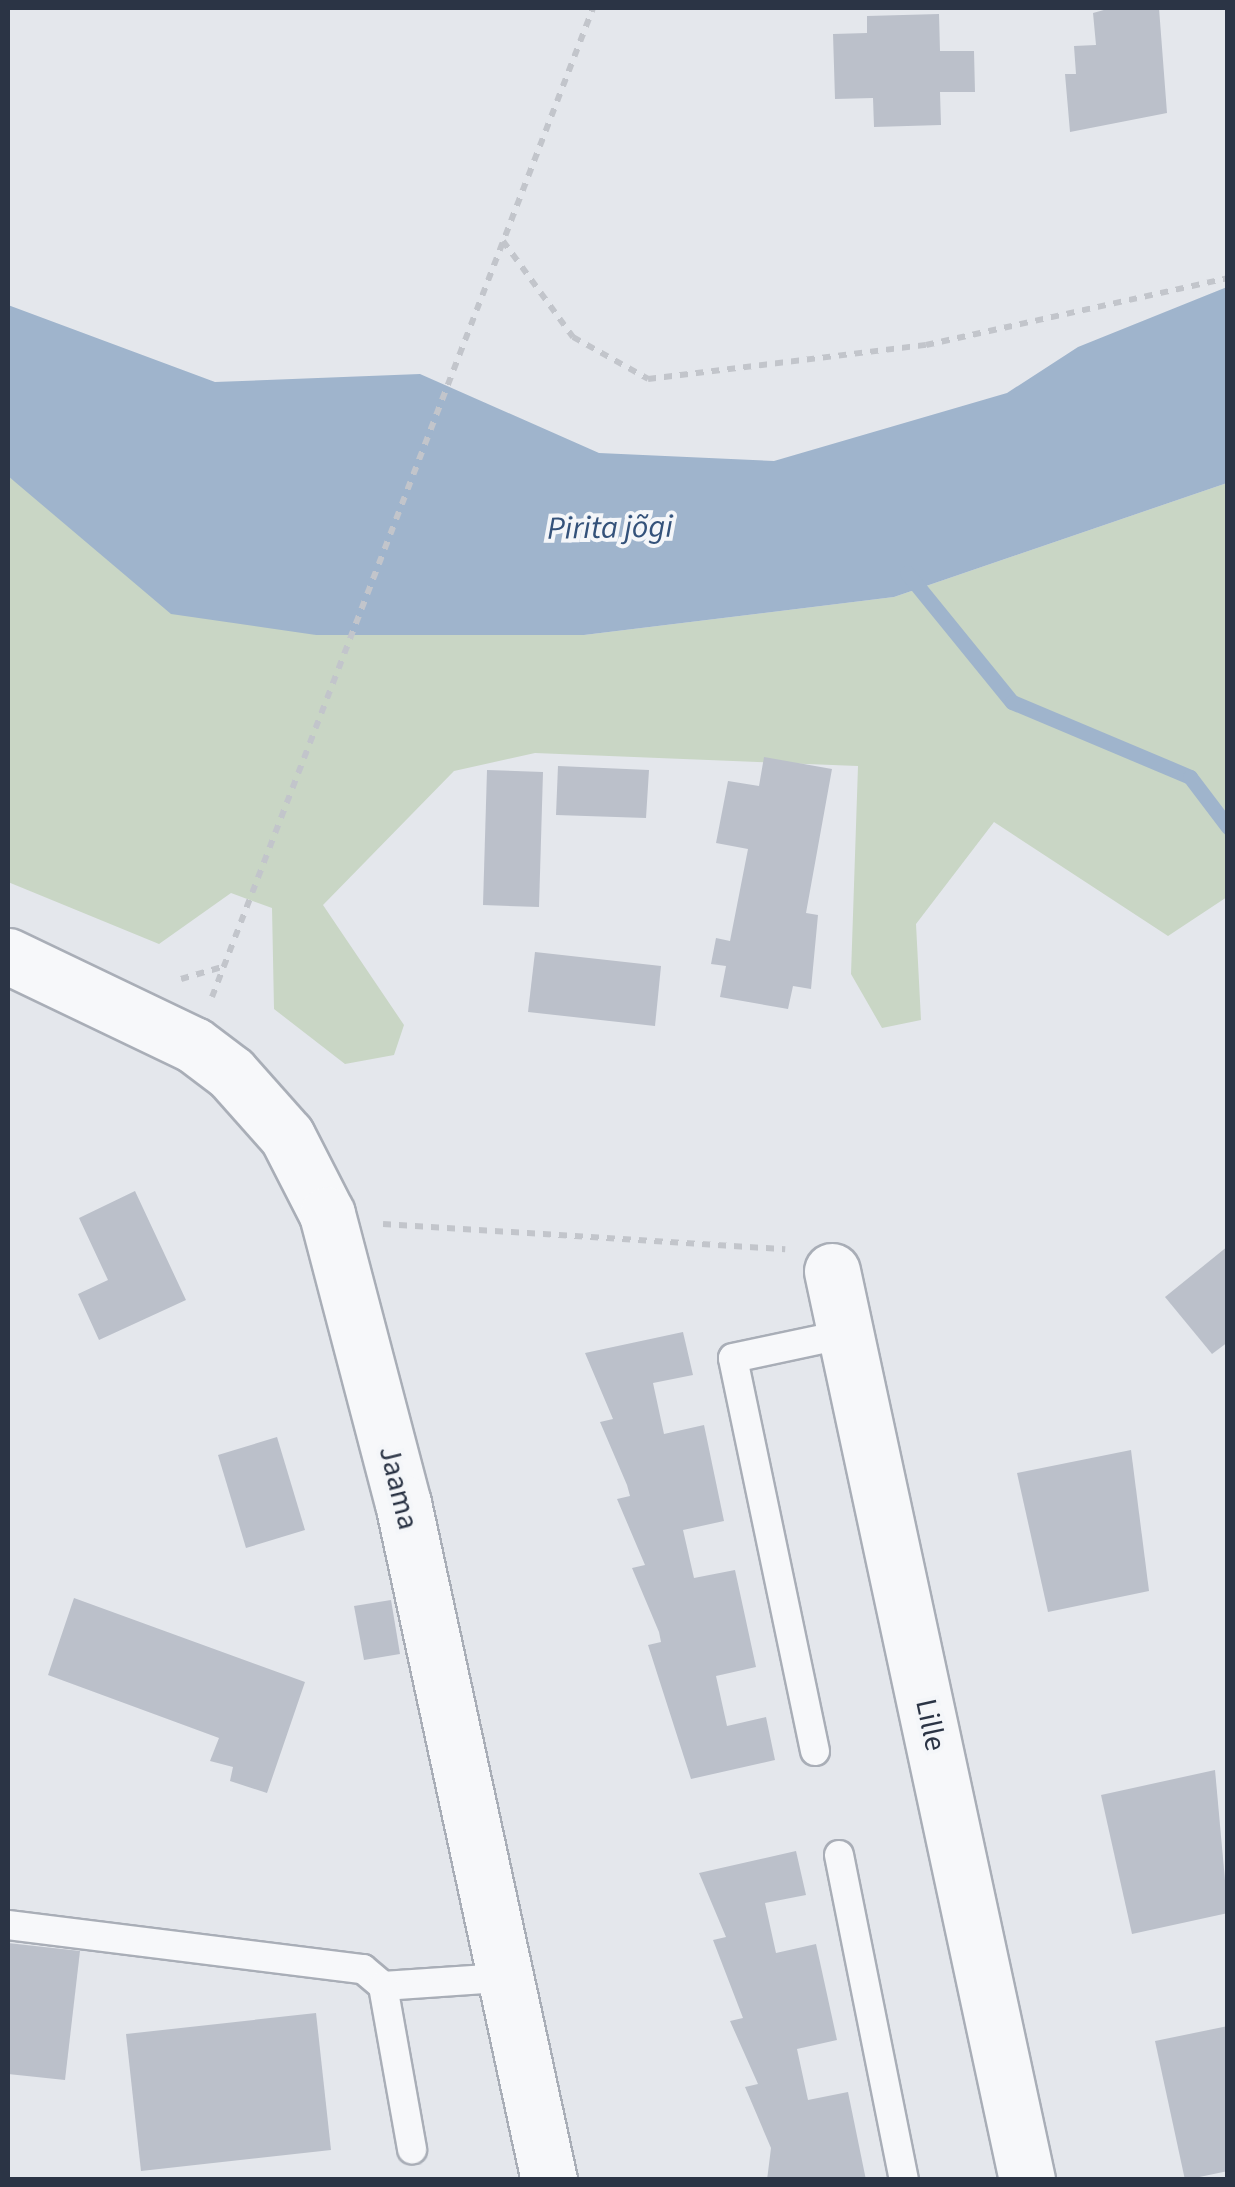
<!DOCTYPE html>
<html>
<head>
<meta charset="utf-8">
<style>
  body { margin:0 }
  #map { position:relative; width:1235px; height:2187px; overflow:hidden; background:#e4e7ec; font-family:"Source Sans 3",sans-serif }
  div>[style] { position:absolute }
  .green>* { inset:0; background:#c9d6c5 }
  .water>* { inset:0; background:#9fb4cc }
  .stream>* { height:15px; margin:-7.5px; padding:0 7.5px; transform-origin:7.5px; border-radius:7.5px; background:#9fb4cc }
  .building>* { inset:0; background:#bbc0ca }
  .path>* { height:6px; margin-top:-3px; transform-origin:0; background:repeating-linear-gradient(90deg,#c2c5cb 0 8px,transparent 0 16px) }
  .roads { filter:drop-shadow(2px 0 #a9aeb7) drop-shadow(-2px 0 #a9aeb7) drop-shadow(0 2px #a9aeb7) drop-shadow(0 -2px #a9aeb7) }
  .service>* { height:28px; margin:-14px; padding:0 14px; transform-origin:14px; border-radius:14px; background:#f7f8fa }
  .minor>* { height:55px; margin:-27.5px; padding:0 27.5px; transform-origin:27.5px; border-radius:27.5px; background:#f7f8fa }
  .tertiary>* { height:55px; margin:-27.5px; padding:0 27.5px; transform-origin:27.5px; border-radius:27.5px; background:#f7f8fa }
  span { translate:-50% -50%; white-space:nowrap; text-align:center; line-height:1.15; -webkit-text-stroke:8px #f4f6f9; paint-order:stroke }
  .street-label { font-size:30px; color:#2b3445 }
  .water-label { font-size:32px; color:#34527a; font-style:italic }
  .frame { position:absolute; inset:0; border:10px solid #2b3445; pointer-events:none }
</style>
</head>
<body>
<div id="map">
  <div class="green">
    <i style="clip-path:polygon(8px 476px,70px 522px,316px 635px,584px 635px,894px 597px,1227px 483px,1227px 897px,1168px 936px,994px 822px,916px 924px,921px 1020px,882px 1028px,851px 974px,858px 766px,535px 753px,454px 771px,323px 905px,404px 1025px,394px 1055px,345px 1064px,274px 1009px,272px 908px,231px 893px,159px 944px,8px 882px)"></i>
  </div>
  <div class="water">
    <i style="clip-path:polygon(1227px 287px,1227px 483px,894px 597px,584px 635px,316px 635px,171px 614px,8px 476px,8px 305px,215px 382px,420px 374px,599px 453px,774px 461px,1007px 393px,1078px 347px)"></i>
  </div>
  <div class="stream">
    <i style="left:907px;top:573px;width:166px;rotate:50.9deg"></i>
    <i style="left:1012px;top:702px;width:193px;rotate:22.8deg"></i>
    <i style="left:1190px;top:777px;width:63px;rotate:52.8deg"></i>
  </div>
  <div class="building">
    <i style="clip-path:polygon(1111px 8px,1159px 8px,1167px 113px,1070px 132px,1065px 74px,1076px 74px,1074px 46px,1096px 45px,1093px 13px)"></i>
    <i style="clip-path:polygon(939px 14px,940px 51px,974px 51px,975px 92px,940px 92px,941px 125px,874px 127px,873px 98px,835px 99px,833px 34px,867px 33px,867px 16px)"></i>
    <i style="clip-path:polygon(764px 757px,832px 769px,806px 913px,818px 915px,811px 989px,793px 986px,788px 1009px,720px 997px,726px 966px,711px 964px,716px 938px,730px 941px,748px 849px,716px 843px,728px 781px,759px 786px)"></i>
    <i style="clip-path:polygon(558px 766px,649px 770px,646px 818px,556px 815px)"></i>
    <i style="clip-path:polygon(487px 770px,543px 772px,539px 907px,483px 905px)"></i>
    <i style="clip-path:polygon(535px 952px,661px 966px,655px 1026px,528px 1012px)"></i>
    <i style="clip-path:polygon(135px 1191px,186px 1300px,99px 1340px,78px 1294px,108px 1280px,79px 1218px)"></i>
    <i style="clip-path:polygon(1228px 1246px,1228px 1342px,1212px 1354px,1165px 1297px)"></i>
    <i style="clip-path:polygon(683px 1332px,693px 1375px,653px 1383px,664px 1434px,704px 1425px,724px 1521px,683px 1530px,694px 1578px,735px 1570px,756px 1667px,716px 1676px,727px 1726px,766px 1717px,775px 1760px,691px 1779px,648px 1645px,661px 1642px,659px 1632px,632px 1568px,645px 1565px,617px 1499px,630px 1496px,627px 1485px,600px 1422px,613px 1419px,585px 1353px)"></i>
    <i style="clip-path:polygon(277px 1437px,305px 1530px,246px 1548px,218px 1455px)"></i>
    <i style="clip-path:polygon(1131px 1450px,1149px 1591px,1048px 1612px,1017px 1473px)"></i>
    <i style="clip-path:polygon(74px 1598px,305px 1682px,267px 1793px,230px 1781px,233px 1767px,210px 1761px,219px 1738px,48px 1675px)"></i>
    <i style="clip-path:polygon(391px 1600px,400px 1654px,364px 1660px,354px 1606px)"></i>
    <i style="clip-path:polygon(1215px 1770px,1228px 1913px,1132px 1934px,1101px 1795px)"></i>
    <i style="clip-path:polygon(796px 1851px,806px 1895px,765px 1903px,776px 1953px,816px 1944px,837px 2040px,797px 2049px,808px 2100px,848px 2092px,866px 2180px,767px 2180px,771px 2148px,745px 2087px,758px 2084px,730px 2021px,743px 2018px,713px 1940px,726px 1937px,699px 1873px)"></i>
    <i style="clip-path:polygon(8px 1943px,80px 1951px,65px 2080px,8px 2074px)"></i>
    <i style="clip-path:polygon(316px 2013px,331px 2150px,141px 2171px,126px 2034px)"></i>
    <i style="clip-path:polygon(1228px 2026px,1228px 2171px,1185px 2180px,1155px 2041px)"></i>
  </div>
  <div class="path">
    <i style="left:503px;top:241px;width:119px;rotate:53.9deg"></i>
    <i style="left:573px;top:337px;width:86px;rotate:29.2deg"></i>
    <i style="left:648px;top:379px;width:280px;rotate:-7deg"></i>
    <i style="left:926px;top:345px;width:309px;rotate:-12.5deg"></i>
    <i style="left:181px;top:979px;width:43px;rotate:-16.3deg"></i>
    <i style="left:212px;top:997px;width:1060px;rotate:-68.93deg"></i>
    <i style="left:383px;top:1224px;width:403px;rotate:3.6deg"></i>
  </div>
  <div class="roads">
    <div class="service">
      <i style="left:815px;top:1751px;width:401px;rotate:-101.8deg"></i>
      <i style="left:733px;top:1358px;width:116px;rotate:-12deg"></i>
      <i style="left:839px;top:1855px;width:331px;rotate:78.7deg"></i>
      <i style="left:8px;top:1925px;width:358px;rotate:7.1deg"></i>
      <i style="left:363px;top:1969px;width:26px;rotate:40deg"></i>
      <i style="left:383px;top:1986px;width:116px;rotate:-3.9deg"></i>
      <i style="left:383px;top:1986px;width:166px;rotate:79.9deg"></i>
    </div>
    <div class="minor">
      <i style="left:832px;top:1271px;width:930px;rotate:77.89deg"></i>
    </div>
    <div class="tertiary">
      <i style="left:8px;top:956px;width:206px;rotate:25.6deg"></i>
      <i style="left:194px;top:1045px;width:46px;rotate:37.1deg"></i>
      <i style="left:231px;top:1073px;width:84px;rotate:48.4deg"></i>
      <i style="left:287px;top:1136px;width:88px;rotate:62.9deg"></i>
      <i style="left:327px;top:1214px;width:299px;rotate:75.3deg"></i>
      <i style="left:403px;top:1503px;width:693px;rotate:77.83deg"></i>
    </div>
  </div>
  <div class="street-label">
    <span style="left:398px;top:1488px;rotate:76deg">Jaama</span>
    <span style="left:930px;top:1725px;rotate:78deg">Lille</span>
  </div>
  <div class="water-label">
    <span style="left:610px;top:528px;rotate:-1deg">Pirita jõgi</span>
  </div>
  <div class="frame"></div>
</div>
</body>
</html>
